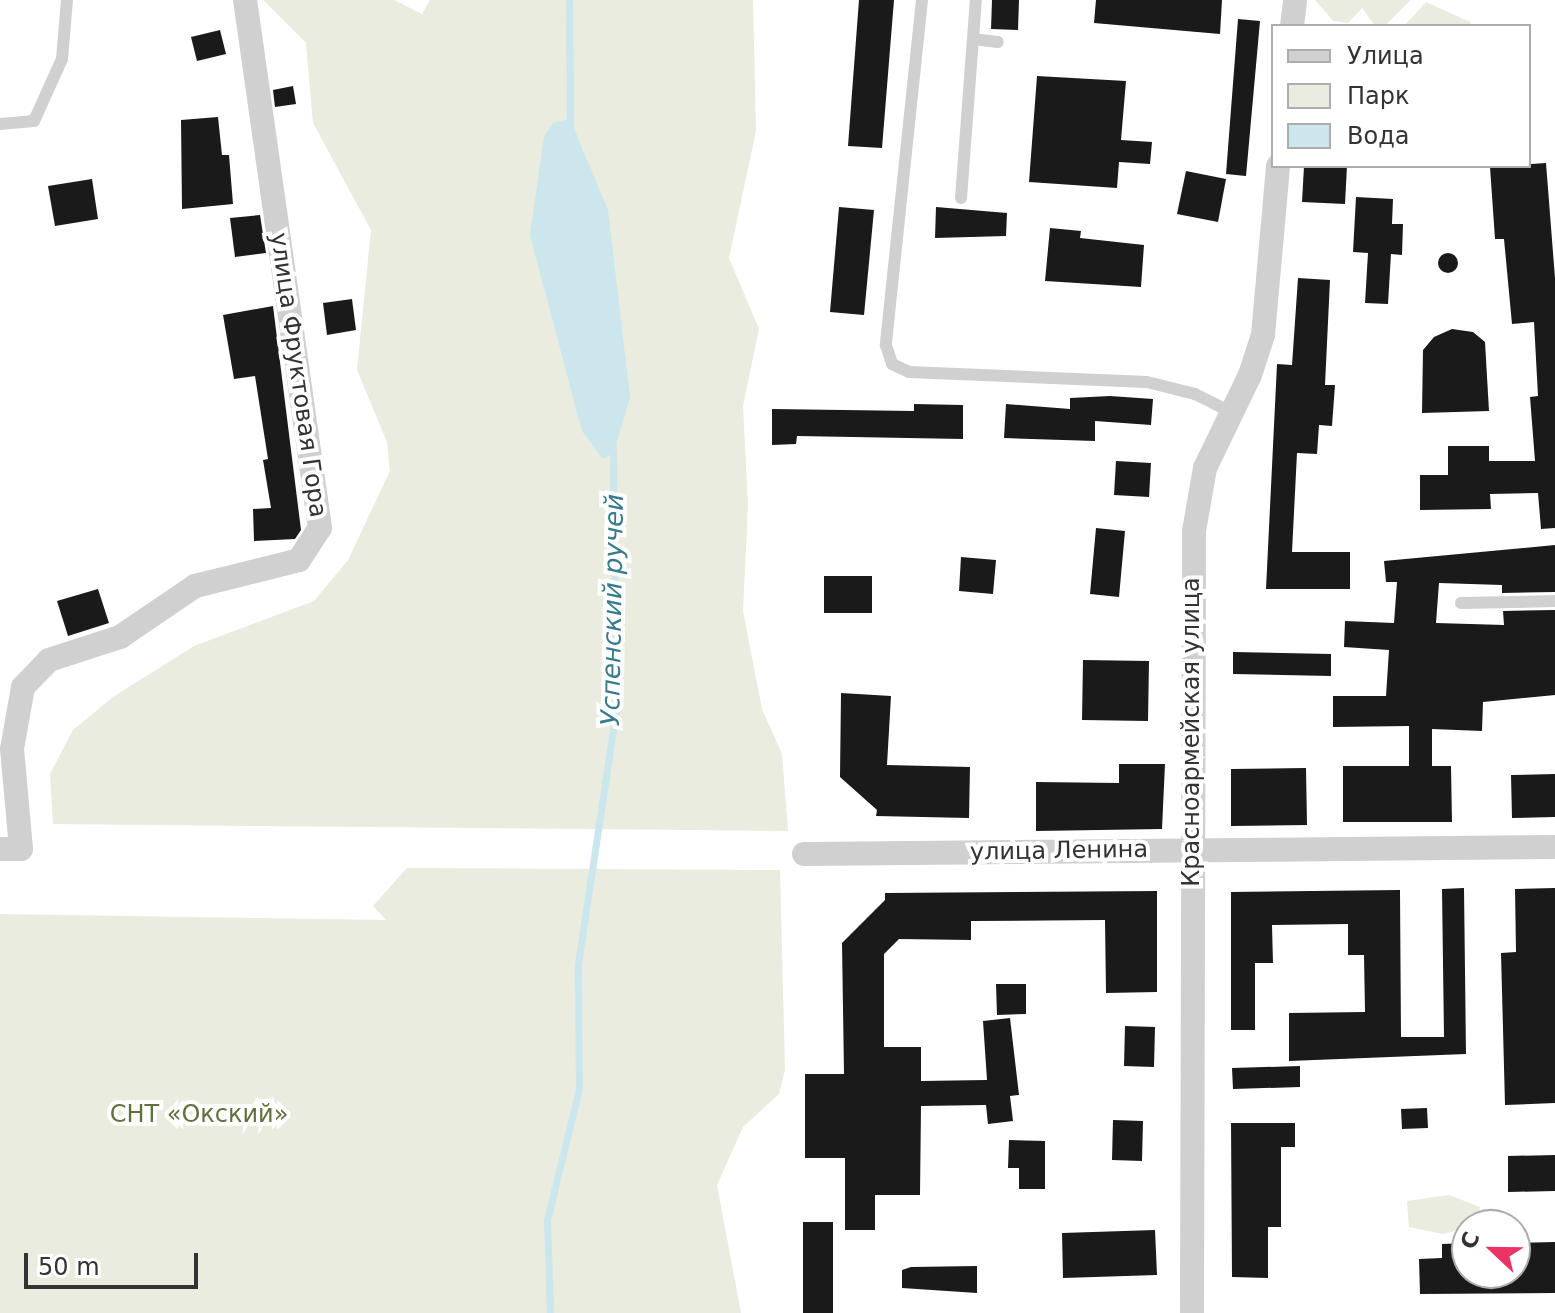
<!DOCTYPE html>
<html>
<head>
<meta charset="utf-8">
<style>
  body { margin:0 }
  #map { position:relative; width:1555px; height:1313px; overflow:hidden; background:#fff; font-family:"DejaVu Sans",sans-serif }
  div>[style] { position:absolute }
  .green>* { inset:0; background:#e9ecde }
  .water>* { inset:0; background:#cbe6ed }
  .stream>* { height:7px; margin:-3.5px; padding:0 3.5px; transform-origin:3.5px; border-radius:3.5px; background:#cbe6ed }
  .building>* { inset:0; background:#1a1a1a }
  .round { border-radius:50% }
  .lane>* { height:12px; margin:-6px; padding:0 6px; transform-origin:6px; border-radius:6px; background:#d0d0d0 }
  .street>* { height:24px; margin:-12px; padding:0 12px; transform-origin:12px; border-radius:12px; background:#d0d0d0 }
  span { translate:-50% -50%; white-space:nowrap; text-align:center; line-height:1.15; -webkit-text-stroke:8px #fff; paint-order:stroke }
  .street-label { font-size:24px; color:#333 }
  .park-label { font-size:24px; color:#60713d }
  .water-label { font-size:26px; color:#387b8c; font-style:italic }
  .legend { position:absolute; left:1271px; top:24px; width:260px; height:144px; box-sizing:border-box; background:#fff; border:2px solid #adadad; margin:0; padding:10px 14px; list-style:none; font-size:24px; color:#333 }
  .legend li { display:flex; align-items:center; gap:16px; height:40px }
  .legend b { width:40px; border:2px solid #adadad }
  .north { position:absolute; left:1451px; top:1209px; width:80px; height:80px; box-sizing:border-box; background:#fff; border:2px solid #adadad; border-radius:50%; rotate:292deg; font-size:22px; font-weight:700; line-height:32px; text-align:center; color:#333 }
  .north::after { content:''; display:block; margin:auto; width:28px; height:36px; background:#ec3365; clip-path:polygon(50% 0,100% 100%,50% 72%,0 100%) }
  .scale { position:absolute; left:24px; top:1253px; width:174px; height:36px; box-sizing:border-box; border:4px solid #333; border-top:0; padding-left:10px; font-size:24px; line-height:28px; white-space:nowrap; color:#333; -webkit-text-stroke:6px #fff; paint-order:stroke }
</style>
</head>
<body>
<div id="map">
  <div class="green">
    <i style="clip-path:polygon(263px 0,394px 0,422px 14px,430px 0,753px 0,756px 131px,729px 258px,759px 329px,743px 406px,748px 506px,743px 611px,762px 709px,782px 754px,788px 831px,53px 824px,50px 774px,73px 730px,113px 697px,194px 646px,314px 601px,348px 560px,390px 471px,387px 442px,357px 370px,371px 230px,313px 123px,306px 43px)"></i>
    <i style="clip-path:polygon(1315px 0,1411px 0,1385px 26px,1375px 26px,1362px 8px,1348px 23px,1333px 21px)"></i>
    <i style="clip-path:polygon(1426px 2px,1470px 22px,1473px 26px,1404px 26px)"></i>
    <i style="clip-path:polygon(407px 868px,780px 870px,785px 1070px,779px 1094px,743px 1127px,717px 1185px,741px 1313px,0 1313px,0 914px,386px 920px,373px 906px)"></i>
    <i style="clip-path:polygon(1449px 1195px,1480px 1207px,1477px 1225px,1443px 1234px,1409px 1227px,1407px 1201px)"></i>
  </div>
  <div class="water">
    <i style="clip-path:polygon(570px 119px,608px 210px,630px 397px,614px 452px,603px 459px,582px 431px,530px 235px,544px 137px,553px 123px)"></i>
  </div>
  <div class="stream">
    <i style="left:569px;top:0;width:125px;rotate:89.5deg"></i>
    <i style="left:550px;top:1313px;width:93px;rotate:-91.8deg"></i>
    <i style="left:547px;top:1220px;width:135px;rotate:-76.3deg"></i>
    <i style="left:579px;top:1089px;width:125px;rotate:-90.5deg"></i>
    <i style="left:578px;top:964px;width:258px;rotate:-81.5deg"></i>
    <i style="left:616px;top:709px;width:263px;rotate:-90.7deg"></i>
  </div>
  <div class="building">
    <i style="clip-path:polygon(859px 0,894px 0,882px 148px,848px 146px)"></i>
    <i style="clip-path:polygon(992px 0,1019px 0,1018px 30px,991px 29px)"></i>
    <i style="clip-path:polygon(1096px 0,1222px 0,1220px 34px,1094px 23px)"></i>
    <i style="clip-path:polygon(1238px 19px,1260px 21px,1246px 176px,1226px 174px)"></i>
    <i style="clip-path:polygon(220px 30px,226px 54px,197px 61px,191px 37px)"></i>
    <i style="clip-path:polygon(1037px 76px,1126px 81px,1121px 140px,1152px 142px,1150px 164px,1119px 162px,1117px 188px,1029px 182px)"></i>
    <i style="clip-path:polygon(293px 86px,296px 104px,275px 107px,273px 90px)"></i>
    <i style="clip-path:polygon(218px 117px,222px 155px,229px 155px,233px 204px,182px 209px,181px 120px)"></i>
    <i style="clip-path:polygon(1546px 163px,1555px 278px,1555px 528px,1541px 529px,1538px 493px,1490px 494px,1491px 509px,1420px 510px,1420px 475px,1448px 475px,1448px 446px,1489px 446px,1489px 461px,1535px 461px,1530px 397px,1538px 396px,1534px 322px,1512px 324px,1504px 239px,1495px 239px,1490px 167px)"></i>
    <i style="clip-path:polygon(1304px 166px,1347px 166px,1345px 204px,1302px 202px)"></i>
    <i style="clip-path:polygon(1186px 171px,1226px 179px,1218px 222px,1177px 214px)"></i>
    <i style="clip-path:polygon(92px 179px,98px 219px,55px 226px,48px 186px)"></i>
    <i style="clip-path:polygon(1356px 197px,1393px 199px,1392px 224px,1403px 224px,1402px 255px,1391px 254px,1388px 304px,1365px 303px,1368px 253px,1353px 252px)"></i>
    <i style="clip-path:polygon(839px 207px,874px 210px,864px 315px,830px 312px)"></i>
    <i style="clip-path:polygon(936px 207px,1007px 213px,1006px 236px,935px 238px)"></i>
    <i style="clip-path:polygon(260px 215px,266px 253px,235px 257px,230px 218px)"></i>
    <i style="clip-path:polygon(1050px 228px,1081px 231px,1080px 238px,1144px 245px,1141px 287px,1045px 281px)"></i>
    <i class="round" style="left:1438px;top:253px;width:20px;height:20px"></i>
    <i style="clip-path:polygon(1298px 278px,1330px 280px,1325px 385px,1335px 385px,1332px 426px,1319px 425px,1317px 454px,1297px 453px,1292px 552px,1350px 552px,1350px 589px,1266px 589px,1277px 364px,1292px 365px)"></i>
    <i style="clip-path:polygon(352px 299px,356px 330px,327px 335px,323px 303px)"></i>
    <i style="clip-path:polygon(273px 306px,301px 530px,295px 539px,254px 541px,253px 509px,271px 508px,263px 460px,268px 459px,255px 376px,234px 379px,223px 315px)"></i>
    <i style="clip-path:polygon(1452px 329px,1473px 332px,1485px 342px,1489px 411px,1422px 413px,1423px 350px,1434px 337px)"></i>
    <i style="clip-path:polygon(1110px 396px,1153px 399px,1151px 425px,1095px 421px,1095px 441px,1004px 438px,1006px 404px,1070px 409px,1070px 398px)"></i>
    <i style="clip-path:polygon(914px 404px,963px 405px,963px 439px,797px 436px,796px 444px,772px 445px,772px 409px,914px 411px)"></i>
    <i style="clip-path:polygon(1116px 461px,1151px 463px,1149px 497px,1114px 495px)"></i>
    <i style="clip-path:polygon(1096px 528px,1125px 531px,1119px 597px,1090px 594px)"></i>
    <i style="clip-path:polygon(1555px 545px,1555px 592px,1502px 593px,1502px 585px,1439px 583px,1436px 623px,1504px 625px,1503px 611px,1555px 610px,1555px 695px,1483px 702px,1482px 731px,1432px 729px,1432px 766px,1451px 766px,1452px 822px,1343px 822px,1343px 766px,1409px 766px,1409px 726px,1333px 727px,1333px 696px,1386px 696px,1389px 650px,1344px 647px,1345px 621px,1394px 623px,1397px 582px,1386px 582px,1384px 561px)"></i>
    <i style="clip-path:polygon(961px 557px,996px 560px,993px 594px,959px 591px)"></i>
    <i style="clip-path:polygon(824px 576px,872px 576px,872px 613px,824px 613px)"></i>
    <i style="clip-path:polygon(98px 589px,109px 623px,68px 636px,57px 601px)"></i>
    <i style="clip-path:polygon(1233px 652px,1331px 654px,1331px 676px,1233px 674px)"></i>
    <i style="clip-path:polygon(1083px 660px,1149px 661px,1148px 721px,1082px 720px)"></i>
    <i style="clip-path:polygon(841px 693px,891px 696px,887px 765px,970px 767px,969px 818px,876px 816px,877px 810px,840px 777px)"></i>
    <i style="clip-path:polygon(1119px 764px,1165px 764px,1162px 829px,1036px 831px,1036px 782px,1119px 783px)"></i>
    <i style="clip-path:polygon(1306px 768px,1307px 825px,1231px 826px,1231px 769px)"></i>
    <i style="clip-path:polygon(1555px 774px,1555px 817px,1512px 818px,1511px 775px)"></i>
    <i style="clip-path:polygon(1464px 888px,1466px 1054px,1289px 1061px,1289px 1013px,1365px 1012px,1364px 955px,1348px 955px,1348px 924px,1272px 925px,1273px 963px,1255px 963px,1255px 1030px,1231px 1030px,1231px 892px,1400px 890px,1401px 1037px,1444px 1037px,1442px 889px)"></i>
    <i style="clip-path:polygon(1555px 888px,1555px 1103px,1505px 1105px,1501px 953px,1516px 952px,1515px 889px)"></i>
    <i style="clip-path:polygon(1157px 891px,1157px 992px,1106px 993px,1105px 920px,971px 921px,971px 940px,899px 939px,884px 954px,884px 1047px,921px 1047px,921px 1081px,987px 1080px,983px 1021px,1010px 1018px,1019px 1095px,1010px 1096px,1013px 1121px,988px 1124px,986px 1105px,921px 1106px,920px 1195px,875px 1195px,875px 1230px,845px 1230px,845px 1158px,805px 1158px,805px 1074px,844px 1074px,842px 943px,885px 900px,885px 893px)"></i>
    <i style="clip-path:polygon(996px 984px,1026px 984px,1026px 1014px,997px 1015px)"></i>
    <i style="clip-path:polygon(1125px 1026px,1155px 1027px,1154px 1067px,1124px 1066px)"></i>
    <i style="clip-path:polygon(1300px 1066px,1300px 1087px,1233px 1089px,1232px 1068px)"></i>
    <i style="clip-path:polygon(1427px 1108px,1428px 1128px,1402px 1129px,1401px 1109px)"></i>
    <i style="clip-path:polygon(1113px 1120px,1143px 1121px,1142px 1161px,1112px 1160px)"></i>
    <i style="clip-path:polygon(1231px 1123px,1295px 1123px,1295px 1147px,1281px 1147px,1281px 1227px,1268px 1227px,1268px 1278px,1232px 1277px)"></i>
    <i style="clip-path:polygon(1009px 1140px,1045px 1141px,1045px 1189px,1019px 1189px,1019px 1168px,1008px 1168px)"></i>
    <i style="clip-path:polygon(1555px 1155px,1555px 1191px,1508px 1192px,1508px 1156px)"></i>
    <i style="clip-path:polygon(803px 1222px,833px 1222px,833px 1313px,803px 1313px)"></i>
    <i style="clip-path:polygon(1155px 1230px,1157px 1275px,1063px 1278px,1062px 1233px)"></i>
    <i style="clip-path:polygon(1555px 1242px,1555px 1293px,1420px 1294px,1419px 1259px,1442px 1258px,1442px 1244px,1467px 1243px,1467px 1273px,1515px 1273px,1515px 1243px)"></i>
    <i style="clip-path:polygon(977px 1266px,977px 1293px,902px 1288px,902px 1270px,911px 1267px)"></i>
  </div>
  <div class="lane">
    <i style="left:922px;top:0;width:347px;rotate:96deg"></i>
    <i style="left:886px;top:345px;width:20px;rotate:72deg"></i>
    <i style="left:892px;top:364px;width:19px;rotate:25deg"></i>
    <i style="left:909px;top:372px;width:238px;rotate:2.4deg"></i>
    <i style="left:1147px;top:382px;width:49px;rotate:14deg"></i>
    <i style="left:1195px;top:394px;width:40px;rotate:26.6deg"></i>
    <i style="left:973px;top:39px;width:25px;rotate:7deg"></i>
    <i style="left:0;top:124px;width:34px;rotate:-5deg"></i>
    <i style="left:34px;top:121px;width:68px;rotate:-65.7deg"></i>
    <i style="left:62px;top:59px;width:59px;rotate:-85.2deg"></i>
    <i style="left:961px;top:198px;width:199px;rotate:-85.7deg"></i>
    <i style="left:1461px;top:603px;width:94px;rotate:-1.2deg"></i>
  </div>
  <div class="street">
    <i style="left:1292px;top:26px;width:26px;rotate:-83deg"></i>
    <i style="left:0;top:849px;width:21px"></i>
    <i style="left:21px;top:849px;width:100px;rotate:-95.1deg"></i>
    <i style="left:12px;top:749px;width:63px;rotate:-79.9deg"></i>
    <i style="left:23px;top:687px;width:37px;rotate:-46deg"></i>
    <i style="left:49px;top:660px;width:75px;rotate:-17.9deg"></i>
    <i style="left:120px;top:637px;width:91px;rotate:-34.2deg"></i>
    <i style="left:195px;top:586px;width:107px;rotate:-14deg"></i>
    <i style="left:299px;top:560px;width:38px;rotate:-57deg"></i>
    <i style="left:320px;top:528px;width:533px;rotate:-98.08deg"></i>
    <i style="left:804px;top:854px;width:751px;rotate:-0.53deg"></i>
    <i style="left:1192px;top:1313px;width:782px;rotate:-89.85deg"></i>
    <i style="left:1194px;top:531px;width:64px;rotate:-80.1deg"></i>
    <i style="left:1205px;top:468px;width:103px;rotate:-64.2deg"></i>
    <i style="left:1250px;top:375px;width:42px;rotate:-72deg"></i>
    <i style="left:1263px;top:335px;width:170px;rotate:-84.9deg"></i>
  </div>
  <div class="street-label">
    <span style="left:298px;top:375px;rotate:82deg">улица Фруктовая Гора</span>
    <span style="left:1192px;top:732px;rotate:-90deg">Красноармейская улица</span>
    <span style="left:1059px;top:851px;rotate:-1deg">улица Ленина</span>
  </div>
  <div class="park-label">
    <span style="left:199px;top:1115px">СНТ «Окский»</span>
  </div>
  <div class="water-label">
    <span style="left:613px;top:610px;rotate:-89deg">Успенский ручей</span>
  </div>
  <ul class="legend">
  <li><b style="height:10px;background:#d0d0d0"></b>Улица</li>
  <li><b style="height:22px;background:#e9ecde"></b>Парк</li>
  <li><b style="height:22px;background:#cbe6ed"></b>Вода</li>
  </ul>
  <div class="north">С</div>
  <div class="scale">50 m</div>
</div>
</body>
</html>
